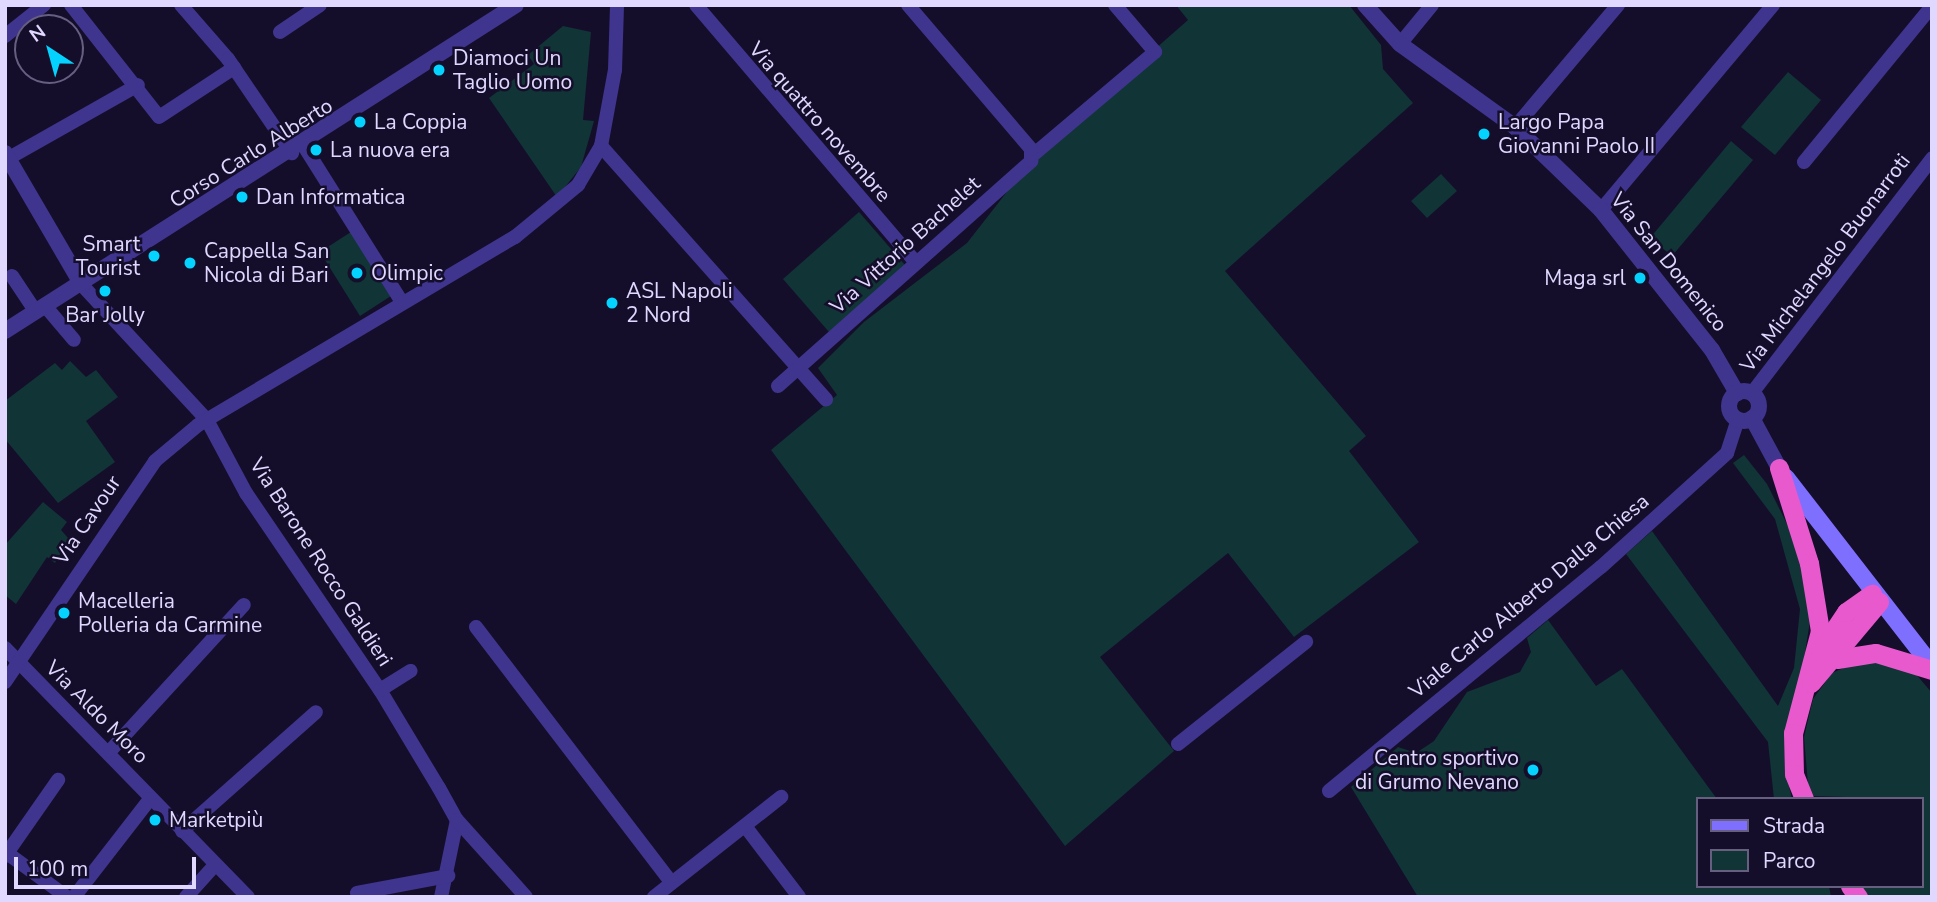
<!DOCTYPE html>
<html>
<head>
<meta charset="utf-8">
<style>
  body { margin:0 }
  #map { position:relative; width:1937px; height:902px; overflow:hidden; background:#150e2b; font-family:"Nunito Sans",sans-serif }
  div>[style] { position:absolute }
  .green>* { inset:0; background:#113436 }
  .minor>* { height:14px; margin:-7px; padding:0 7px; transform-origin:7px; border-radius:7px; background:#3f358e }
  .tertiary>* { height:16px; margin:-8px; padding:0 8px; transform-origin:8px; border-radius:8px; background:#3f358e }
  .tertiary>.ring { margin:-8px; padding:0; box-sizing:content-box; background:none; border:16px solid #3f358e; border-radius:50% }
  .secondary>* { height:18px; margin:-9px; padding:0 9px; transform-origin:9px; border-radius:9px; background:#7e6fff }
  .trunk>* { height:19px; margin:-9.5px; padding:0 9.5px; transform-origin:9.5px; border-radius:9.5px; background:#e759cc }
  .dots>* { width:19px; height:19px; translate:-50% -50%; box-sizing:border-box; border:4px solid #150e2b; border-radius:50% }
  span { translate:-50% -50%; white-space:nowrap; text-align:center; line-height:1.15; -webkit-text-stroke:5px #150e2b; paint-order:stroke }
  .poi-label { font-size:21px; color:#e0d8ff }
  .left { translate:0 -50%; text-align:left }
  .right { translate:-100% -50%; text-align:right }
  .street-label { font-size:21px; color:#e0d8ff }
  .frame { position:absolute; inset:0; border:7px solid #e0d8ff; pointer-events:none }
  .legend { position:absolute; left:1696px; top:797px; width:228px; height:91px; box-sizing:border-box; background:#150e2b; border:2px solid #665f80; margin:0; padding:9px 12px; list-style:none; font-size:21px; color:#e0d8ff }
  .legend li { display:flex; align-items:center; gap:14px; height:35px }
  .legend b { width:35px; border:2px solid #665f80 }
  .north { position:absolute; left:14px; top:14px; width:70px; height:70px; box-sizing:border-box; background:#150e2b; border:2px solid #665f80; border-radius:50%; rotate:324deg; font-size:19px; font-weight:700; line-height:28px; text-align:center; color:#e0d8ff }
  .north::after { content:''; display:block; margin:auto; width:24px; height:32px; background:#04d3ff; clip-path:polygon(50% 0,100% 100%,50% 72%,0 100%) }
  .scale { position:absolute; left:14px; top:857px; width:182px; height:32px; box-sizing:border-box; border:4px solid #e0d8ff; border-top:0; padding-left:9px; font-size:21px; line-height:24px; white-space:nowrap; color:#e0d8ff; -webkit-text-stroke:5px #150e2b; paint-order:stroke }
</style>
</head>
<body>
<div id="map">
  <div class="green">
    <i style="clip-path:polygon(1176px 5px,1349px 5px,1381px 45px,1383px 69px,1413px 103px,1225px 271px,1366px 436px,1349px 451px,1419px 542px,1294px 637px,1228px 553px,1100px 657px,1174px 751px,1065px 846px,771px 450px,837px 395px,818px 368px,864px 322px,967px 243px,1038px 152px,1188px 20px)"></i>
    <i style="clip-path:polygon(563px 26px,591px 32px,583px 120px,594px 121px,581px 167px,557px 197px,489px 98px,534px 64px,528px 55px)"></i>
    <i style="clip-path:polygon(1788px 72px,1821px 100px,1775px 155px,1741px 127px)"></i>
    <i style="clip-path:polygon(1731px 141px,1753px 160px,1672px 256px,1650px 238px)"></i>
    <i style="clip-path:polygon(1441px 174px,1457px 191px,1427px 218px,1411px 201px)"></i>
    <i style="clip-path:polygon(859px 212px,905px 265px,829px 332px,783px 279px)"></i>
    <i style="clip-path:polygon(354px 230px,394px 294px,360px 316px,320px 252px)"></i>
    <i style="clip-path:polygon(70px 361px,86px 377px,96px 370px,118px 397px,86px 421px,115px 462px,58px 503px,5px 439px,5px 401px,55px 363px,62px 370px)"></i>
    <i style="clip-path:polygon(1744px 455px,1767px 484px,1798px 546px,1810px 621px,1786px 774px,1792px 799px,1774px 799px,1768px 742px,1626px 554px,1652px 531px,1778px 706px,1794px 668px,1800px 609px,1775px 519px,1733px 463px)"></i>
    <i style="clip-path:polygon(43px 502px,67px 522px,61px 530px,69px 539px,55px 563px,47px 557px,16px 604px,5px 595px,5px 545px)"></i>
    <i style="clip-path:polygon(1548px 620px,1596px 686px,1622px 669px,1717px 799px,1697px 799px,1697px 886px,1829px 886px,1831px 897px,1418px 897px,1351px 787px,1398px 747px,1416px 753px,1434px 741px,1467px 692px,1520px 672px,1531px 652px,1527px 638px)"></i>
    <i style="clip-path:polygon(1867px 658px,1915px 673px,1932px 693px,1932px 897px,1862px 897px,1853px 886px,1921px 886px,1921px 799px,1809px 796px,1804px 737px,1813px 699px,1832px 673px)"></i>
  </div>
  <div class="minor">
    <i style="left:71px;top:5px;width:142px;rotate:51.8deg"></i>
    <i style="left:159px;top:117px;width:90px;rotate:-33.2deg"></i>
    <i style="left:181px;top:5px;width:72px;rotate:49deg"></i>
    <i style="left:228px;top:59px;width:114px;rotate:55.8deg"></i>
    <i style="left:696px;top:5px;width:339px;rotate:49.5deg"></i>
    <i style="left:280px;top:32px;width:48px;rotate:-34deg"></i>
    <i style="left:5px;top:36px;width:50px;rotate:-38.5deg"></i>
    <i style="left:1400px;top:44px;width:50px;rotate:-50.6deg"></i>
    <i style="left:1515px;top:127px;width:160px;rotate:-49.8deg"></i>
    <i style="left:304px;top:146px;width:184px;rotate:57.9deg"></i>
    <i style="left:601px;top:146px;width:339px;rotate:48.4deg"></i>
    <i style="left:1033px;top:155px;width:160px;rotate:-40.2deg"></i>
    <i style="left:1155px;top:52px;width:62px;rotate:-130.4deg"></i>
    <i style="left:9px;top:158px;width:148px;rotate:-29.5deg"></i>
    <i style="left:1804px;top:162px;width:202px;rotate:-50.6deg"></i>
    <i style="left:1601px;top:210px;width:268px;rotate:-50deg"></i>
    <i style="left:12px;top:276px;width:43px;rotate:56.3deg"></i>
    <i style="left:82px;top:285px;width:184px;rotate:47.2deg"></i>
    <i style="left:207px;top:420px;width:83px;rotate:61.9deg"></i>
    <i style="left:246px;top:493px;width:238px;rotate:55.8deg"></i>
    <i style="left:380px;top:690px;width:114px;rotate:59deg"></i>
    <i style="left:439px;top:788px;width:37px;rotate:61deg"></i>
    <i style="left:457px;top:820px;width:79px;rotate:101.7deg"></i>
    <i style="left:46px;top:307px;width:43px;rotate:49.7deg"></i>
    <i style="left:778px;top:386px;width:339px;rotate:-41.6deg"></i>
    <i style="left:1031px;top:161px;width:12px;rotate:-90deg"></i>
    <i style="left:1031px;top:149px;width:189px;rotate:-130.5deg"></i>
    <i style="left:1752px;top:393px;width:296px;rotate:-52.5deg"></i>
    <i style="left:476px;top:627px;width:322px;rotate:52.6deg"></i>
    <i style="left:5px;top:648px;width:348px;rotate:45.7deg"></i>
    <i style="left:5px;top:682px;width:267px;rotate:-55.8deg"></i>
    <i style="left:155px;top:461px;width:56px;rotate:-39.9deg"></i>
    <i style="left:198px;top:425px;width:369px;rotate:-30.7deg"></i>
    <i style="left:515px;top:237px;width:82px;rotate:-39.5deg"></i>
    <i style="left:578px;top:185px;width:45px;rotate:-59.5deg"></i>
    <i style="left:601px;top:146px;width:77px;rotate:-79.6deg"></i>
    <i style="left:615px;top:70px;width:65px;rotate:-88.2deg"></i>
    <i style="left:380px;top:690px;width:36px;rotate:-32deg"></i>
    <i style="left:1178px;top:744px;width:164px;rotate:-38.6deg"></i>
    <i style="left:110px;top:751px;width:198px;rotate:-47.5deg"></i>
    <i style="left:1329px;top:791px;width:352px;rotate:-39.5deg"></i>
    <i style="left:1601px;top:567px;width:170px;rotate:-42.1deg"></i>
    <i style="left:1727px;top:453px;width:36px;rotate:-72deg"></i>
    <i style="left:457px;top:820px;width:103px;rotate:48.1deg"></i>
    <i style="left:745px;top:826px;width:89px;rotate:52.7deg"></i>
    <i style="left:182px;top:831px;width:179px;rotate:-41.6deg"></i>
    <i style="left:7px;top:853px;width:74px;rotate:36.3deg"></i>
    <i style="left:5px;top:856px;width:93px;rotate:-55.1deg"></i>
    <i style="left:357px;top:893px;width:93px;rotate:-10.6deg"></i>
    <i style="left:74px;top:897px;width:124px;rotate:-52.2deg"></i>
    <i style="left:186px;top:897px;width:43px;rotate:-47.8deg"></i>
    <i style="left:654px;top:897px;width:162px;rotate:-38.2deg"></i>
  </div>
  <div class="tertiary">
    <i style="left:1365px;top:5px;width:52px;rotate:48.1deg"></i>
    <i style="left:1400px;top:44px;width:142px;rotate:35.8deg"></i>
    <i style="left:1515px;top:127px;width:120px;rotate:44deg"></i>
    <i style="left:1601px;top:210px;width:179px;rotate:51.6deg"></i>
    <i style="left:1712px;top:350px;width:50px;rotate:59.8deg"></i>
    <i style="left:5px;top:153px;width:153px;rotate:59.7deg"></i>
    <i style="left:5px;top:331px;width:606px;rotate:-32.54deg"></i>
    <i class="ring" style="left:1729px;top:391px;width:14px;height:14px"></i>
    <i style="left:1752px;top:418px;width:57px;rotate:61.6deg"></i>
  </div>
  <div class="secondary">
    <i style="left:1786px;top:478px;width:238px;rotate:52.2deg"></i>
  </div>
  <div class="trunk">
    <i style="left:1779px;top:468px;width:100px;rotate:72.5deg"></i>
    <i style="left:1809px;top:563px;width:69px;rotate:80.8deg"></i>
    <i style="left:1820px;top:631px;width:106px;rotate:104.8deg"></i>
    <i style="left:1793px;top:733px;width:41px;rotate:88.6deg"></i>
    <i style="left:1794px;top:774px;width:27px;rotate:68deg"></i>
    <i style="left:1820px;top:651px;width:47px;rotate:-56.3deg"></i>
    <i style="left:1846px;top:612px;width:32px;rotate:-35deg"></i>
    <i style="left:1837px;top:659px;width:39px;rotate:-9deg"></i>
    <i style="left:1876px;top:653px;width:59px;rotate:16.9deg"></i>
    <i style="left:1811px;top:683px;width:106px;rotate:-50deg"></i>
    <i style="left:1850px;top:886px;width:14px;rotate:54deg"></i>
  </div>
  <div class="dots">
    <i style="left:439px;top:70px;background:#04d3ff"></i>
    <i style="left:360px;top:122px;background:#04d3ff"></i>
    <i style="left:1484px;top:134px;background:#04d3ff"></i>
    <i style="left:316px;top:150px;background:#04d3ff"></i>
    <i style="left:242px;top:197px;background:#04d3ff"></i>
    <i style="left:154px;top:256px;background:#04d3ff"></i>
    <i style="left:190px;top:263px;background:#04d3ff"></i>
    <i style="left:357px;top:273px;background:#04d3ff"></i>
    <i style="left:1640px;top:278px;background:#04d3ff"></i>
    <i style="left:105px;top:291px;background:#04d3ff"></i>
    <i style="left:612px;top:303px;background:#04d3ff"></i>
    <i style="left:64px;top:613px;background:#04d3ff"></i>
    <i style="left:1533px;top:770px;background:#04d3ff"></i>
    <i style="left:155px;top:820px;background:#04d3ff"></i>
  </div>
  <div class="poi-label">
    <span class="left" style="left:453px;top:70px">Diamoci Un<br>Taglio Uomo</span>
    <span class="left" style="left:374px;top:122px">La Coppia</span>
    <span class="left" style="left:1498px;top:134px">Largo Papa<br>Giovanni Paolo II</span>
    <span class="left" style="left:330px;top:150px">La nuova era</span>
    <span class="left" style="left:256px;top:197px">Dan Informatica</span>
    <span class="right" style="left:140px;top:256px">Smart<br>Tourist</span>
    <span class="left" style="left:204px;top:263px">Cappella San<br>Nicola di Bari</span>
    <span class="left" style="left:371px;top:273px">Olimpic</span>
    <span class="right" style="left:1626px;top:278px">Maga srl</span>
    <span class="left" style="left:626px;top:303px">ASL Napoli<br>2 Nord</span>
    <span style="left:105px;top:315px">Bar Jolly</span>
    <span class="left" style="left:78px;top:613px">Macelleria<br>Polleria da Carmine</span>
    <span class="right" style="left:1519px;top:770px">Centro sportivo<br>di Grumo Nevano</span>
    <span class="left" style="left:169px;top:820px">Marketpiù</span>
  </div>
  <div class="street-label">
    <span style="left:820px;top:122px;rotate:49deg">Via quattro novembre</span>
    <span style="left:251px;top:153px;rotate:-32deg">Corso Carlo Alberto</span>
    <span style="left:905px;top:245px;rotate:-42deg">Via Vittorio Bachelet</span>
    <span style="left:1669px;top:262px;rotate:51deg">Via San Domenico</span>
    <span style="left:1825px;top:263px;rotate:-53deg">Via Michelangelo Buonarroti</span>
    <span style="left:87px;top:520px;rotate:-56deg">Via Cavour</span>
    <span style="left:321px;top:562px;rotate:57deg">Via Barone Rocco Galdieri</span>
    <span style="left:1529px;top:596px;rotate:-40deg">Viale Carlo Alberto Dalla Chiesa</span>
    <span style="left:97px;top:712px;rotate:45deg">Via Aldo Moro</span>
  </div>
  <div class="frame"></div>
  <ul class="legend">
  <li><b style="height:9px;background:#7e6fff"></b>Strada</li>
  <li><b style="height:19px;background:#113436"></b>Parco</li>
  </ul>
  <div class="north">N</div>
  <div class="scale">100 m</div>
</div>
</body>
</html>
